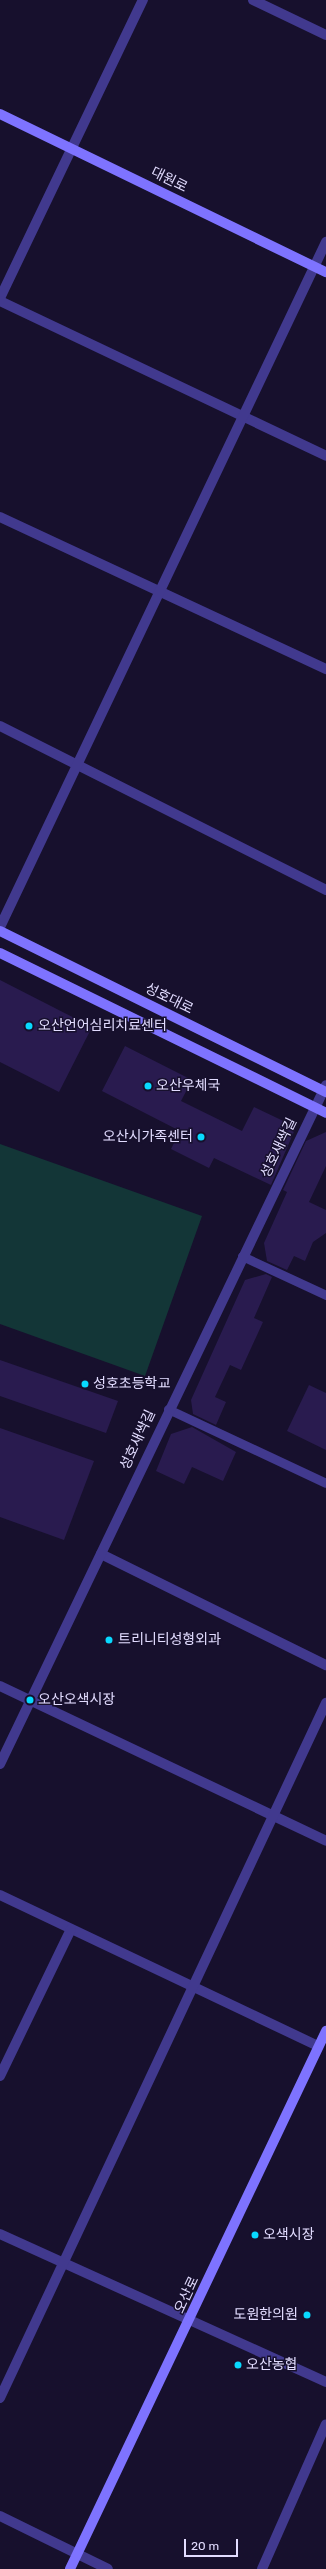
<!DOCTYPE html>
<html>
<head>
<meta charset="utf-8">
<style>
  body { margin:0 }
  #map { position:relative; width:326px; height:2569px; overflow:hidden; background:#17102d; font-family:Rubik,"Noto Sans KR",sans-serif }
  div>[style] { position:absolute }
  .green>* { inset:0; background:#133637 }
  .building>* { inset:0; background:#291b4f }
  .lane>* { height:9px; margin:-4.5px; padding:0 4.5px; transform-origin:4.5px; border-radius:4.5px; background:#41398e }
  .street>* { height:10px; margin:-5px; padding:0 5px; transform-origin:5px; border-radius:5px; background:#41398e }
  .secondary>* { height:10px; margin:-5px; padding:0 5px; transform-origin:5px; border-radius:5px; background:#7e73ff }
  .dots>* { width:11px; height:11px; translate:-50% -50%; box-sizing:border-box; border:2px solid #17102d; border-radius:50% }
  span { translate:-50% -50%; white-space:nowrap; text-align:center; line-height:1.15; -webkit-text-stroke:3px #17102d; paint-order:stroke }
  .street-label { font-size:14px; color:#e2dcff }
  .poi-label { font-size:14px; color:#e2dcff }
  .left { translate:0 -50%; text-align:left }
  .right { translate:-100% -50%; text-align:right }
  .scale { position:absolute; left:184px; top:2539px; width:54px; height:18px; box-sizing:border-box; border:2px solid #e2dcff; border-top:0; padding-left:5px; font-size:12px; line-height:14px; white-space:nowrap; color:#e2dcff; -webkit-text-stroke:3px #17102d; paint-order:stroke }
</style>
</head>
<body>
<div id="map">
  <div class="green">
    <i style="clip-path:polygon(0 1144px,202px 1216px,145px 1376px,0 1324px)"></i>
  </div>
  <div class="building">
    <i style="clip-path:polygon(0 980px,92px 1027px,59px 1092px,0 1062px)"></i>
    <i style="clip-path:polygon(125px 1046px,192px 1080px,181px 1101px,242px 1131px,254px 1107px,296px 1127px,271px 1185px,214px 1158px,209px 1168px,171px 1149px,180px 1131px,102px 1091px)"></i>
    <i style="clip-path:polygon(326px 1132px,326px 1166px,309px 1202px,326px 1210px,326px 1233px,313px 1242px,305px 1261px,294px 1256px,287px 1270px,267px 1261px,264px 1243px,287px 1192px,283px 1190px,306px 1141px)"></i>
    <i style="clip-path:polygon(266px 1274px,272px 1277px,254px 1318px,263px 1322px,241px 1370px,230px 1365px,215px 1397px,226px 1402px,216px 1425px,193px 1414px,191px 1400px,245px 1280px)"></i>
    <i style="clip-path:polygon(0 1360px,118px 1401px,106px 1433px,0 1396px)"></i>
    <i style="clip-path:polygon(309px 1385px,326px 1393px,326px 1450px,287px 1431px)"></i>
    <i style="clip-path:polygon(192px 1427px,236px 1452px,223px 1481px,192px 1467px,184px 1484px,156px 1471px,171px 1434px)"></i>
    <i style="clip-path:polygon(0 1428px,94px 1461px,64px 1540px,0 1517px)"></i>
  </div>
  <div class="lane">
    <i style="left:242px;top:1256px;width:93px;rotate:24.9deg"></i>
    <i style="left:168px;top:1409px;width:174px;rotate:25.1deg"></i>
  </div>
  <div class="street">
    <i style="left:253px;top:0;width:81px;rotate:25.6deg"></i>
    <i style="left:0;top:298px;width:331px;rotate:-64.4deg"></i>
    <i style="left:0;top:301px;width:361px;rotate:25.4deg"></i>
    <i style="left:0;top:517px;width:360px;rotate:25deg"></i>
    <i style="left:0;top:726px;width:365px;rotate:26.7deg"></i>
    <i style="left:0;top:927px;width:759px;rotate:-64.55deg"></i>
    <i style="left:101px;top:1554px;width:251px;rotate:26.3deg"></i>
    <i style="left:0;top:1686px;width:361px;rotate:25.4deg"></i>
    <i style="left:0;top:1764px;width:753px;rotate:-64.35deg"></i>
    <i style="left:0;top:1895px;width:352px;rotate:25.4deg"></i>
    <i style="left:0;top:2076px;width:163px;rotate:-64.2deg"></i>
    <i style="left:0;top:2234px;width:358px;rotate:24.4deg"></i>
    <i style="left:0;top:2398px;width:768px;rotate:-64.87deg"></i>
    <i style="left:0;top:2516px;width:120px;rotate:26.1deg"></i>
    <i style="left:262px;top:2569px;width:158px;rotate:-66.2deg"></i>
  </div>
  <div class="secondary">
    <i style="left:0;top:114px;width:362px;rotate:25.9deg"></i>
    <i style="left:0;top:931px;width:364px;rotate:26.3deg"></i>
    <i style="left:0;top:953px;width:363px;rotate:26.1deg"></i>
    <i style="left:70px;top:2569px;width:596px;rotate:-64.55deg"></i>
  </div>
  <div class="dots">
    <i style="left:29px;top:1026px;background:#08d9ff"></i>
    <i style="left:148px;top:1086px;background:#08d9ff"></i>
    <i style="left:201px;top:1137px;background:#08d9ff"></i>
    <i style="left:85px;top:1384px;background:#08d9ff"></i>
    <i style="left:109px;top:1640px;background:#08d9ff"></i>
    <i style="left:30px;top:1700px;background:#08d9ff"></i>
    <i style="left:255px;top:2235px;background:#08d9ff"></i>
    <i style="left:307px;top:2315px;background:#08d9ff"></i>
    <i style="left:238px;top:2365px;background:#08d9ff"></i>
  </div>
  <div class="street-label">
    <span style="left:169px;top:180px;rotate:26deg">대원로</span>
    <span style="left:169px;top:999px;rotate:26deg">성호대로</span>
    <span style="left:279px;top:1148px;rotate:-64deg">성호새싹길</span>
    <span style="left:138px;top:1440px;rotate:-65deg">성호새싹길</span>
    <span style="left:187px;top:2295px;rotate:-65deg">오산로</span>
  </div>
  <div class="poi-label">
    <span class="left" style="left:38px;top:1026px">오산언어심리치료센터</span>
    <span class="left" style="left:156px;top:1086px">오산우체국</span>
    <span class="right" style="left:193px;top:1137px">오산시가족센터</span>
    <span class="left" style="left:93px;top:1384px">성호초등학교</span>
    <span class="left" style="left:118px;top:1640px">트리니티성형외과</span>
    <span class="left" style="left:38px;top:1700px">오산오색시장</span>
    <span class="left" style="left:263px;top:2235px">오색시장</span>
    <span class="right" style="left:298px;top:2315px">도원한의원</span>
    <span class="left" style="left:246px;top:2365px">오산농협</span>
  </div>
  <div class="scale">20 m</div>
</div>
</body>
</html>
